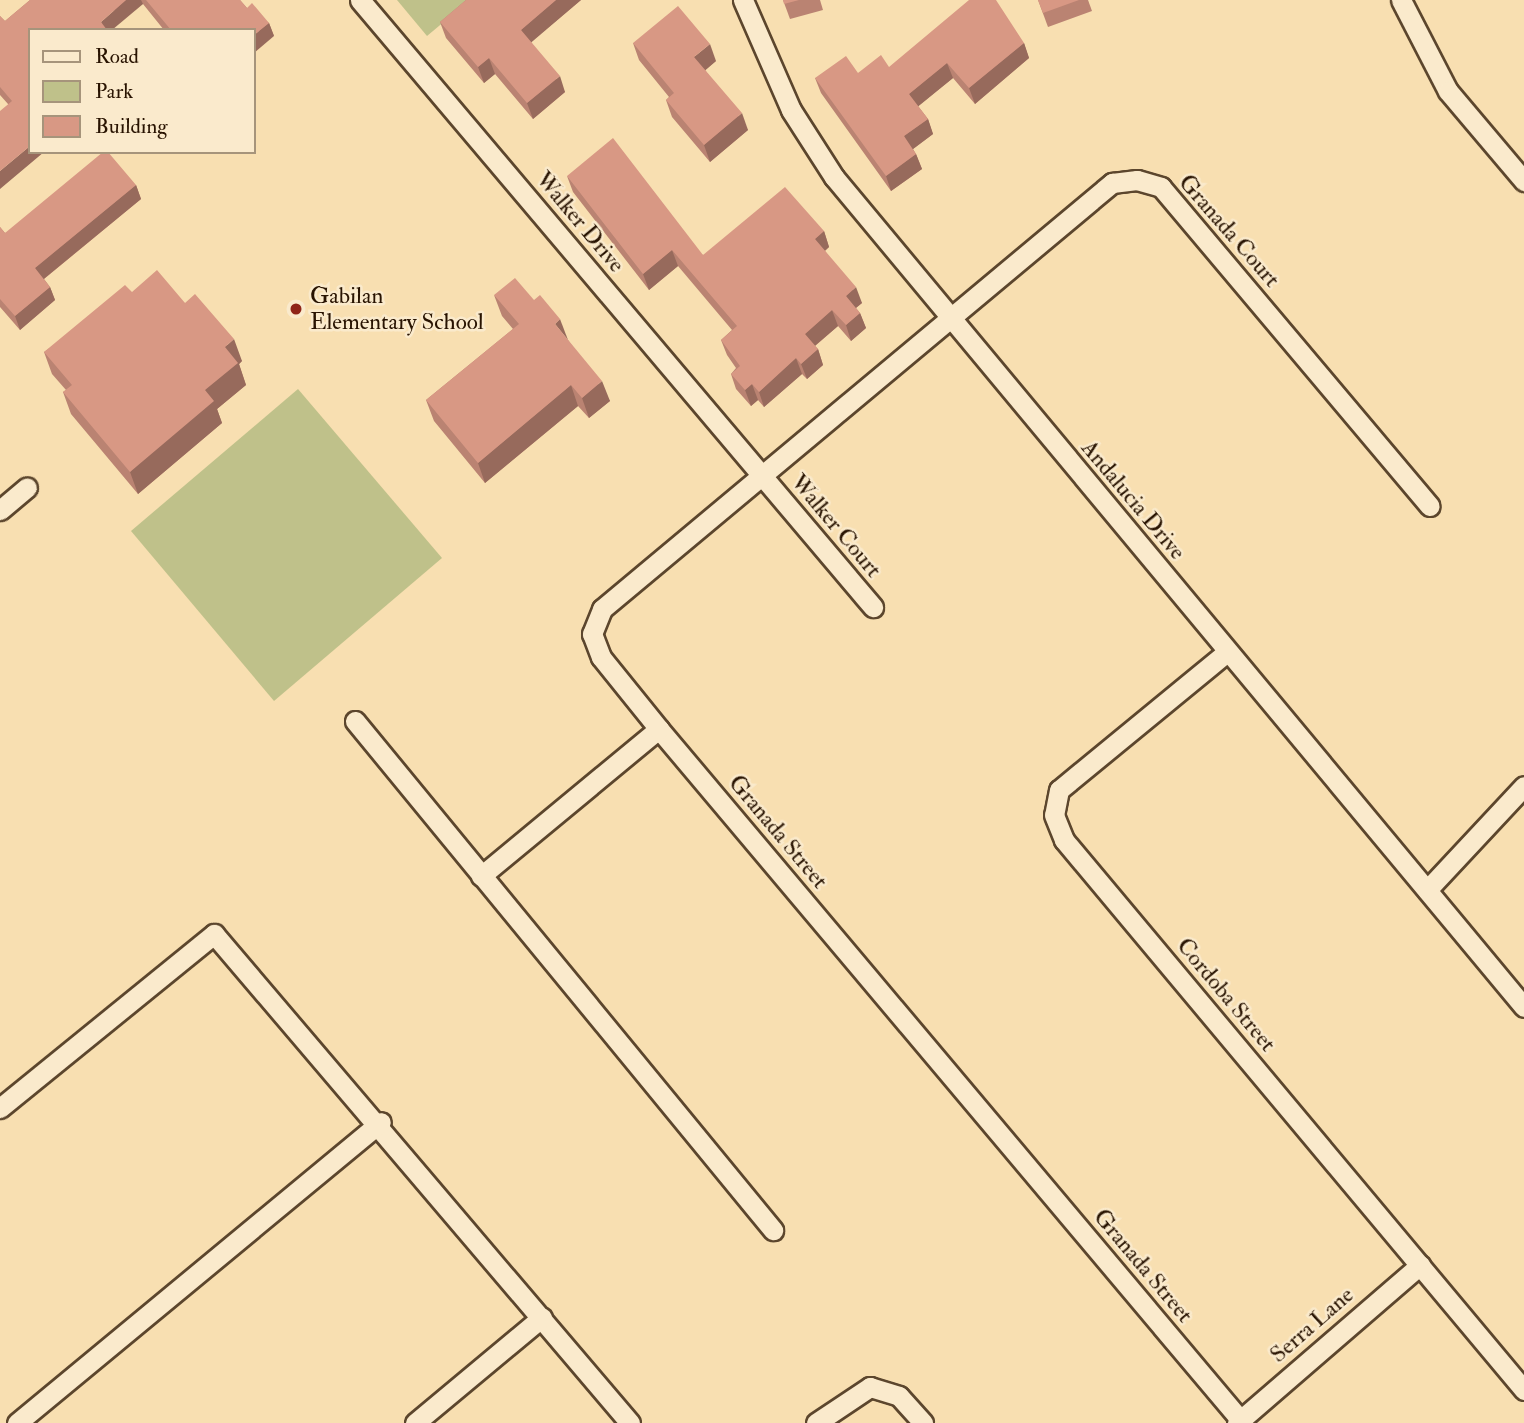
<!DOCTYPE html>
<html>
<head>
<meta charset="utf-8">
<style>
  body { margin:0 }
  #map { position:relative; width:1524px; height:1423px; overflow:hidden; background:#f8dfb1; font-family:"IM FELL Double Pica",serif }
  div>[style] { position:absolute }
  .green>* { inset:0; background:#bfc18a }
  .roads { filter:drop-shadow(2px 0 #5c462d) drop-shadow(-2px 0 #5c462d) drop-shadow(0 2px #5c462d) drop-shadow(0 -2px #5c462d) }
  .minor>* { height:19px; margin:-9.5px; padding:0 9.5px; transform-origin:9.5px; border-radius:9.5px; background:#faeacc }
  .wall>* { inset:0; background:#ba8372 }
  .shaded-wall>* { inset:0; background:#976a5c }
  .building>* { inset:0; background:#d89884 }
  .dots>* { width:19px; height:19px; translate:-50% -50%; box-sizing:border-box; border:4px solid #faeacc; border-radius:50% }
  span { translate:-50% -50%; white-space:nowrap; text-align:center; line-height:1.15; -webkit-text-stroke:5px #faeacc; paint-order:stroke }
  .street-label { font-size:23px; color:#281301 }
  .poi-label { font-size:23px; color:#281301 }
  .left { translate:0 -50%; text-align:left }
  .legend { position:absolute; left:28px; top:28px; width:228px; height:126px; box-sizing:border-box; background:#faeacc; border:2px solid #a6947b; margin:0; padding:9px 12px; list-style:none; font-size:21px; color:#281301 }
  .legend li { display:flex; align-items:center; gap:14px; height:35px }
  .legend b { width:35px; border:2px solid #a6947b }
</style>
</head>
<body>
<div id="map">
  <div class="green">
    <i style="clip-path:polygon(397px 0,470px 0,427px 36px)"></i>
    <i style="clip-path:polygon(298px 389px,442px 558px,274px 701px,131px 531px)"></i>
  </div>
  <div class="roads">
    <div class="minor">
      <i style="left:360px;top:0;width:795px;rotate:49.8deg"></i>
      <i style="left:743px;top:0;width:120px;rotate:66.4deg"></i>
      <i style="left:791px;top:110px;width:80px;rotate:57.3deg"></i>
      <i style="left:834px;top:177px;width:1079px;rotate:50.26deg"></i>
      <i style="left:1401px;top:0;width:102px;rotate:62.7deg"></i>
      <i style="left:1448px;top:91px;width:118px;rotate:49.8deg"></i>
      <i style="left:0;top:510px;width:35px;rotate:-40deg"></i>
      <i style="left:1227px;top:652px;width:217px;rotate:140.6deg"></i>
      <i style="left:1059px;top:790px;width:25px;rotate:101deg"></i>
      <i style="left:1054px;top:815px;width:27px;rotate:68deg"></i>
      <i style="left:1064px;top:840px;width:717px;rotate:50.09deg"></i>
      <i style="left:355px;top:721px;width:659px;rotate:50.61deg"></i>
      <i style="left:481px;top:876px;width:231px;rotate:-39.6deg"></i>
      <i style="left:1427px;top:890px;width:142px;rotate:-47deg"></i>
      <i style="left:0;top:1108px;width:276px;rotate:-39.1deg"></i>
      <i style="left:214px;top:934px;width:642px;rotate:49.61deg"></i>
      <i style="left:17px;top:1423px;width:472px;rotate:-39.6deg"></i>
      <i style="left:415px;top:1423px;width:165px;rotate:-39.8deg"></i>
      <i style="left:816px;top:1423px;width:65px;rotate:-33.7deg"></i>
      <i style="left:870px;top:1387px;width:30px;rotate:17deg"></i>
      <i style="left:899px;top:1396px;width:36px;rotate:48deg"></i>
      <i style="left:1237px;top:1423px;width:242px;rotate:-40.8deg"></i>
      <i style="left:1243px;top:1423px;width:907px;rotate:-130.08deg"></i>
      <i style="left:659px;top:729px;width:92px;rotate:-128.9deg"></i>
      <i style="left:601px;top:657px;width:25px;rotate:-111deg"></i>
      <i style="left:592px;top:634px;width:27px;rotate:-68deg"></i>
      <i style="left:602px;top:609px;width:665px;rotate:-39.87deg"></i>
      <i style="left:1112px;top:183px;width:25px;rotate:-7deg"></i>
      <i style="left:1137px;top:180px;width:25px;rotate:16deg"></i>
      <i style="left:1161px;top:187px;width:417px;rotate:49.9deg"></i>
    </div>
  </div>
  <div class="wall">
    <i style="clip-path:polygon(30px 0,240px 0,247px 8px,269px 23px,274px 36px,254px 30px,164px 30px,143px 4px,30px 30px,30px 152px,8px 104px,0 95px,0 16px,5px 21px)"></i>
    <i style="clip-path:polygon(466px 0,581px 0,531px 42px,565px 92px,533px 119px,495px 74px,484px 83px,446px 38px,440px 22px)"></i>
    <i style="clip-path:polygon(783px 0,820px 0,823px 10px,790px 19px)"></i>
    <i style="clip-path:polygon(1038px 0,1088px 0,1092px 11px,1048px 27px)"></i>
    <i style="clip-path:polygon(633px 43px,716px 61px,705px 70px,748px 130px,710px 162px,672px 117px,666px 100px,669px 97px,639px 60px)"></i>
    <i style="clip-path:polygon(1024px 43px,1029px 58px,975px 104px,953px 78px,918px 106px,928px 119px,933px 134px,913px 149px,916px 154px,922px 169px,891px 191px,821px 93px,815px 78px,858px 73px)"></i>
    <i style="clip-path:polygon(567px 176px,703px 255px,824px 231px,829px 247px,825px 251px,862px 303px,856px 308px,860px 313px,866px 328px,851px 341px,838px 326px,815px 346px,818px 349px,823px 365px,807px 379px,802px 374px,764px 407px,758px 400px,751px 406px,736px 389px,731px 374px,736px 368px,727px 355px,721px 340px,732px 330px,678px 266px,649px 290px,573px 192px)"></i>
    <i style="clip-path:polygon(136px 185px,141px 199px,44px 279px,50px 287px,55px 300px,20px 330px,0 307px,0 227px,5px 233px)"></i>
    <i style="clip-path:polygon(132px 292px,185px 303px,242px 361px,239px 364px,246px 385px,217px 409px,222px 423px,138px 494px,71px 414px,63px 392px,66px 390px,52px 374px,44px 352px)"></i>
    <i style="clip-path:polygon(494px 295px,568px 340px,610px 401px,589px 418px,578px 406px,485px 483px,434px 421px,426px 400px,513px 329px,502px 316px)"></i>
  </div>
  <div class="shaded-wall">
    <i style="clip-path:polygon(126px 0,141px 0,143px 4px,112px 30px,103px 30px,101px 22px)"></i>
    <i style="clip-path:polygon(556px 0,581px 0,527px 46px,521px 30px)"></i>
    <i style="clip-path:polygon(269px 23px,274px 36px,254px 53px,254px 35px)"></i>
    <i style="clip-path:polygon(1024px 43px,1029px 58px,975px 104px,969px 88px)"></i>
    <i style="clip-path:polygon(710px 44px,716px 61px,701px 74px,694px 57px)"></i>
    <i style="clip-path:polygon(489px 58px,495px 74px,484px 83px,478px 67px)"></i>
    <i style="clip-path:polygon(947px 63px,953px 78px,915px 109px,909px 94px)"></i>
    <i style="clip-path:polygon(560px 76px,565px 92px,533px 119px,527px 103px)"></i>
    <i style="clip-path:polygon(742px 113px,748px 130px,710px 162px,704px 145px)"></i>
    <i style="clip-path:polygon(928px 119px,933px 134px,909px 152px,904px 136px)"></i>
    <i style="clip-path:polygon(30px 146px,30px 152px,44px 152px,0 189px,0 171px)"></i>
    <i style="clip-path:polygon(916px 154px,922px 169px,891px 191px,886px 176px)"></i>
    <i style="clip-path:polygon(136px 185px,141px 199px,40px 282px,35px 268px)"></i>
    <i style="clip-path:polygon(824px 231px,829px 247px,820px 255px,815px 239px)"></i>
    <i style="clip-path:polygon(672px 250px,678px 266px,649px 290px,643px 274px)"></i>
    <i style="clip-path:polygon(50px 287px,55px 300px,20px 330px,15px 316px)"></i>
    <i style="clip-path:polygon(856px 287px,862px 303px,852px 311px,846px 296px)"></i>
    <i style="clip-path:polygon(832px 310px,838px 326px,810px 350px,805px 334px)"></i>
    <i style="clip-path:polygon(860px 313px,866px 328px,851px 341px,846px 325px)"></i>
    <i style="clip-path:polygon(560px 319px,568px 340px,555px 324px)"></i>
    <i style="clip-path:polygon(234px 339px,242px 361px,239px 364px,246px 385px,217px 409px,222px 423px,138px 494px,130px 472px,205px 390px,225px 347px)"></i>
    <i style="clip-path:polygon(818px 349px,823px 365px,807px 379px,801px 364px)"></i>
    <i style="clip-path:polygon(796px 358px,802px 374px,764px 407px,759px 392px)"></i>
    <i style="clip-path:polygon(602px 381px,610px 401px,589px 418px,582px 398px)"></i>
    <i style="clip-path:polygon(752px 384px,758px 400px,751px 406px,745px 390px)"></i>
    <i style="clip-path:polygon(571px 385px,578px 406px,485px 483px,478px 463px)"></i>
  </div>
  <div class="building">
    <i style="clip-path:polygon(30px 0,126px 0,101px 22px,107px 30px,30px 30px,30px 146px,0 171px,0 111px,12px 101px,0 87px,0 16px,5px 21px)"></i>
    <i style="clip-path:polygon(146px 0,240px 0,247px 8px,252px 3px,269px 23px,254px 35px,254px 30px,171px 30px)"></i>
    <i style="clip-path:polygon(466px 0,556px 0,521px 30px,560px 76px,527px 103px,489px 58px,478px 67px,440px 22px)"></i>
    <i style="clip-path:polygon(783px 0,799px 0,784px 4px)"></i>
    <i style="clip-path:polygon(969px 0,996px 0,1024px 43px,969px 88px,947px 63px,909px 94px,928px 119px,904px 136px,916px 154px,886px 176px,815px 78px,846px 56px,858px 73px,881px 55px,889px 67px)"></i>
    <i style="clip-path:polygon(1038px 0,1079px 0,1043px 13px)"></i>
    <i style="clip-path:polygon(678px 6px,710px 44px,694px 57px,742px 113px,704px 145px,666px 100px,674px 93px,633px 43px)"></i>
    <i style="clip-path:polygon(613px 138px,703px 255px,785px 187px,824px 231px,815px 239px,856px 287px,846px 296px,860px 313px,846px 325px,832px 310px,805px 334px,818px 349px,801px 364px,796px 358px,759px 392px,752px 384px,745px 390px,731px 374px,740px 366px,721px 340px,737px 326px,672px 250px,643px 274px,567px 176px)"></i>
    <i style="clip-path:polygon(103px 152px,108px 152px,136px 185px,35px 268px,50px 287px,15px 316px,0 299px,0 227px,5px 233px)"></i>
    <i style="clip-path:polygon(157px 270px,185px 303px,195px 294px,234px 339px,225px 347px,238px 363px,205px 390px,214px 401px,130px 472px,63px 392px,72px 385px,44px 352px,125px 285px,132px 292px)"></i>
    <i style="clip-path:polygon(515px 278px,534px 300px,540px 295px,560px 319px,555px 324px,602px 381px,582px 398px,571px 385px,478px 463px,426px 400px,519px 324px,494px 295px)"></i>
  </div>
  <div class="dots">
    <i style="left:296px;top:309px;background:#8f2418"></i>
  </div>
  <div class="street-label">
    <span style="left:580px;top:222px;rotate:50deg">Walker Drive</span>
    <span style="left:1229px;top:231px;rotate:49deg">Granada Court</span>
    <span style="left:1133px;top:500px;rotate:50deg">Andalucia Drive</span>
    <span style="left:836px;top:526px;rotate:50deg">Walker Court</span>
    <span style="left:778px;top:832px;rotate:50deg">Granada Street</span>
    <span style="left:1226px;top:995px;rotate:50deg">Cordoba Street</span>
    <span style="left:1143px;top:1266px;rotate:50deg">Granada Street</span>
    <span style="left:1312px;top:1325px;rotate:-41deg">Serra Lane</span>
  </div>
  <div class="poi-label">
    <span class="left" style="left:310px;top:309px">Gabilan<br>Elementary School</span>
  </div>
  <ul class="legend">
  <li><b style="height:9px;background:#faeacc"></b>Road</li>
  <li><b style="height:19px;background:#bfc18a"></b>Park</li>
  <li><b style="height:19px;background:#d89884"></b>Building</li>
  </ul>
</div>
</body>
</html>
